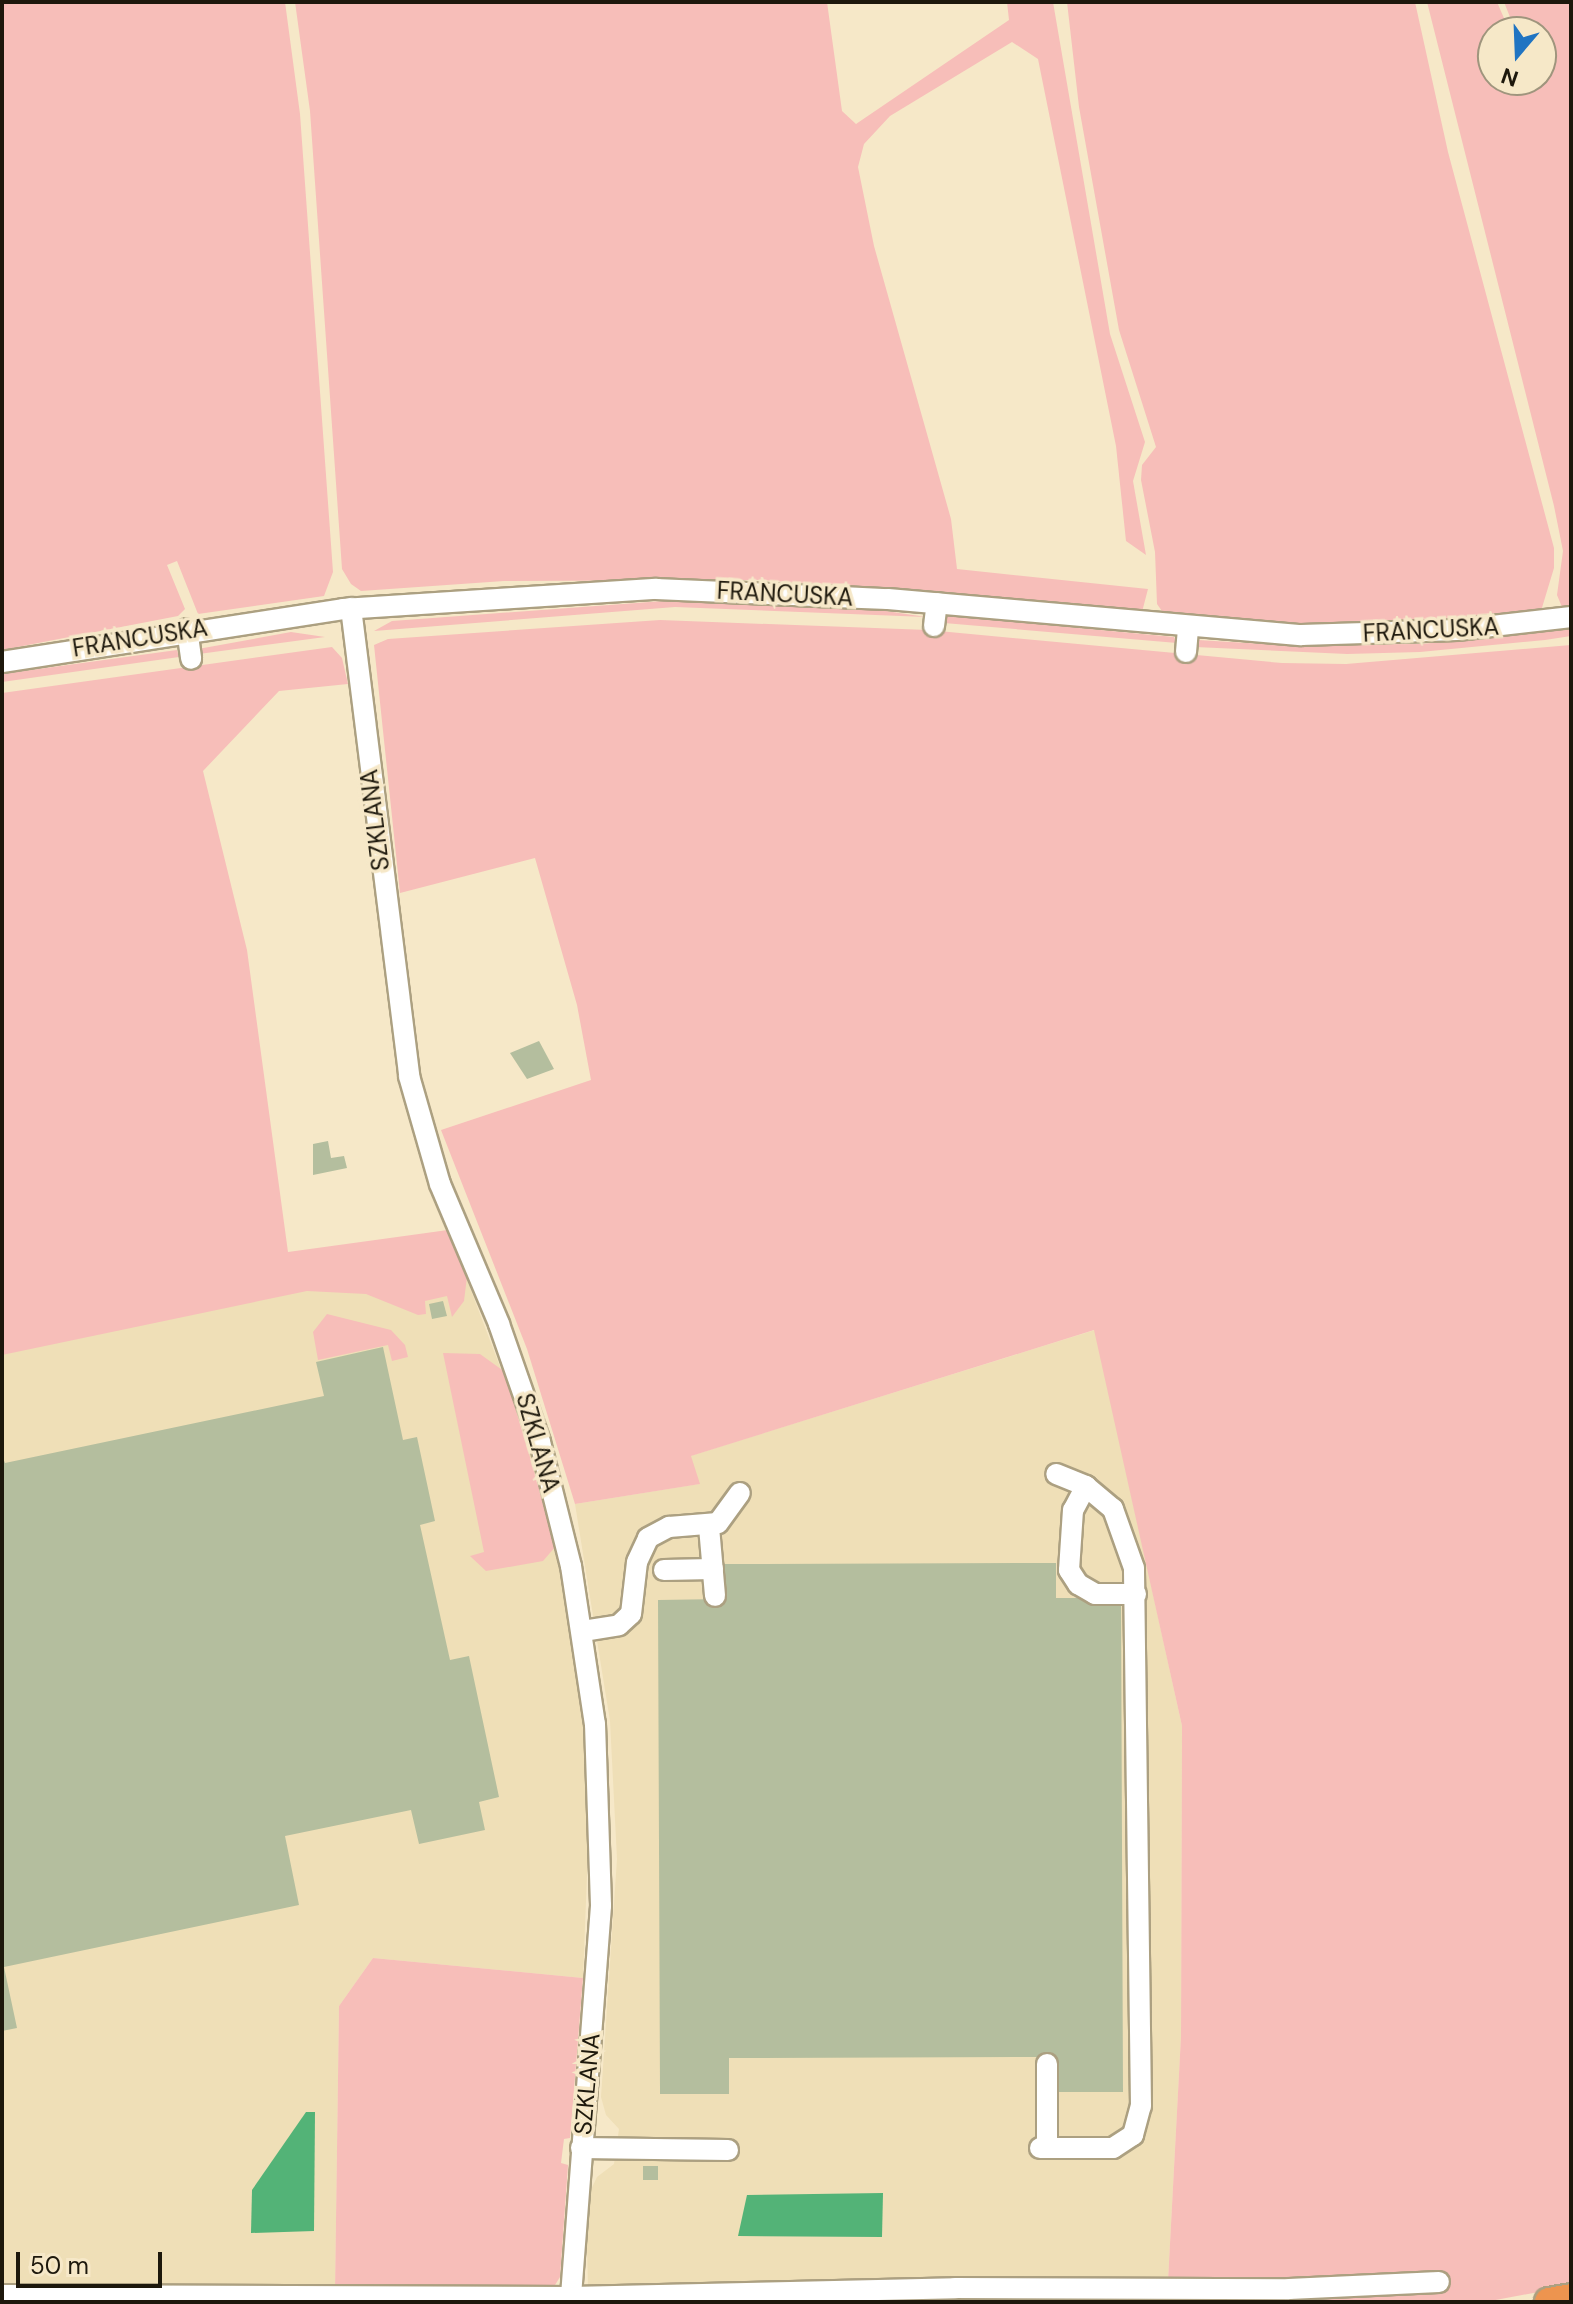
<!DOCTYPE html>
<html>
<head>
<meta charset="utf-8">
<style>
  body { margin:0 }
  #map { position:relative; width:1573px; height:2304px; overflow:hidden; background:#f6e8c8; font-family:"DM Sans",sans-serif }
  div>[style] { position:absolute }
  .built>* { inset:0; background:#efdfb7 }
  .green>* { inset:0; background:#f7beb9 }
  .water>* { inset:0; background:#53b377 }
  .building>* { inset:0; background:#b4be9e }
  .roads { filter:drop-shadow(2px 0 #aca081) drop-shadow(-2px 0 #aca081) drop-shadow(0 2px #aca081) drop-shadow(0 -2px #aca081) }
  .minor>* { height:20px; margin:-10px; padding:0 10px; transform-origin:10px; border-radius:10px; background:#fff }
  .highway>* { height:28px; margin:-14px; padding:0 14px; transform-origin:14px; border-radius:14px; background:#ed944f }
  span { translate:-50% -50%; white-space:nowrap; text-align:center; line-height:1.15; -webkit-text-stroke:7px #f6e8c8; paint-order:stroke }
  .street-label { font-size:24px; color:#1d180c }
  .frame { position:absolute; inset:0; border:4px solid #1d180c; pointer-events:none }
  .north { position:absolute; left:1477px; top:16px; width:80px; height:80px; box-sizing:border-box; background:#f6e8c8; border:2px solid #9f957d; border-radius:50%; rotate:199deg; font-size:22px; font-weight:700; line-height:32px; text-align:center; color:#1d180c }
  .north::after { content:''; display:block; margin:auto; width:28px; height:36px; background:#2074c2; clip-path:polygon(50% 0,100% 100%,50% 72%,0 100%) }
  .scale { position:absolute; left:16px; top:2252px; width:146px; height:36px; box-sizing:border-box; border:4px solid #1d180c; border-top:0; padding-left:10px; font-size:24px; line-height:28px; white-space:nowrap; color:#1d180c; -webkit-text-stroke:6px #f6e8c8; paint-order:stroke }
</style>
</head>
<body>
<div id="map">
  <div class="built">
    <i style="clip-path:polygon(2px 1183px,48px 1297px,448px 1230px,529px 1443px,561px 1565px,583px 1722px,589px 1824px,583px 1978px,373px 1958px,339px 2006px,335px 2290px,2px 2289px)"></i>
    <i style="clip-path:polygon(1095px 1330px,1182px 1726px,1181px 2036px,1168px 2281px,588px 2289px,586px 2200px,597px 2177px,614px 2164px,619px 2129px,606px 2115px,601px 2097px,617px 1859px,610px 1721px,575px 1504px,699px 1484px,690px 1456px)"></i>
  </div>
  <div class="green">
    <i style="clip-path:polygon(2px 2px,285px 2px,300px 114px,333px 572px,324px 596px,198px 614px,177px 561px,167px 565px,185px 609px,178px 616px,2px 650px)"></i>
    <i style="clip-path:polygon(295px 2px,827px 2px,842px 111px,856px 124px,1009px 20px,1007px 2px,1053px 2px,1110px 334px,1145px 442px,1133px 481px,1146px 555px,1126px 541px,1116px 446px,1038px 59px,1012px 42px,890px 116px,864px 144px,858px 167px,874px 246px,951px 519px,957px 569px,1148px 589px,1142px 612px,762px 580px,504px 581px,361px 591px,351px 584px,342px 569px,310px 111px)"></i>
    <i style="clip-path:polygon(1067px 2px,1415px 2px,1448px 152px,1554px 548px,1554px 568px,1541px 611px,1456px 621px,1303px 626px,1164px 614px,1157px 604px,1155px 552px,1141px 480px,1142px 465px,1156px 447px,1119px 330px,1079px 107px)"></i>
    <i style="clip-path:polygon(1427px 2px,1497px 2px,1510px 32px,1493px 32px,1493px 80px,1541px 80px,1541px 32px,1516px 32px,1504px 2px,1571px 2px,1571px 605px,1562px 607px,1557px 595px,1563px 551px,1554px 506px)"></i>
    <i style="clip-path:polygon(677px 600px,866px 608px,926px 617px,675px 607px,374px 631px,392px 621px)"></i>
    <i style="clip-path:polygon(944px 615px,1174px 637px,1177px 643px,944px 623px)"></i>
    <i style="clip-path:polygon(660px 620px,928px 630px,1282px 663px,1346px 664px,1571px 645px,1571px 2286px,1485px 2302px,954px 2302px,954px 2294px,1289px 2297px,1446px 2289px,1445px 2278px,1168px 2281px,1181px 2036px,1182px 1726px,1094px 1330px,691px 1456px,700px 1484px,575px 1504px,527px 1349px,441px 1130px,591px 1080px,577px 1005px,535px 858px,400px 893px,374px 645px,388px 639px)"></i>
    <i style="clip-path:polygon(1571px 628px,1571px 636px,1545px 640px,1420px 652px,1347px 654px,1195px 647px,1198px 640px,1280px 645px,1422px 644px)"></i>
    <i style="clip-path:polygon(291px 632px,325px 637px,199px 654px,198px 649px)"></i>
    <i style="clip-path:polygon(332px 647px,342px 658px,348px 684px,279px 691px,203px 771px,247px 950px,288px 1252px,448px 1230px,467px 1277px,464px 1301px,452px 1317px,447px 1296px,425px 1301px,426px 1314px,418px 1315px,366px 1294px,307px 1291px,2px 1355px,2px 693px)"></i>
    <i style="clip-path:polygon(177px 650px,179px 657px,2px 682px,2px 674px)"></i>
    <i style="clip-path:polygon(327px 1314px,391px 1330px,405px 1345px,408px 1357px,392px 1361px,388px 1345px,318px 1360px,313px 1332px)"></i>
    <i style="clip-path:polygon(443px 1353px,480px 1354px,505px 1372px,556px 1546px,543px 1561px,486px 1571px,470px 1556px,484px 1552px)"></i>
    <i style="clip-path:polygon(373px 1958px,583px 1978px,570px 2138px,564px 2139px,561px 2163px,568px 2165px,560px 2277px,555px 2285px,542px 2290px,335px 2290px,339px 2006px)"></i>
  </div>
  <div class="water">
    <i style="clip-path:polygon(306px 2112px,315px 2112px,314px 2231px,251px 2233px,252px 2190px)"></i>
    <i style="clip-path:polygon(883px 2193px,882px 2237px,738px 2236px,747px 2195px)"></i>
  </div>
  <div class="building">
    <i style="clip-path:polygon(539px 1041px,554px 1069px,527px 1079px,510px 1053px)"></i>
    <i style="clip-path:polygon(328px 1141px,331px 1158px,344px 1156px,347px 1168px,313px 1175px,313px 1144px)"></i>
    <i style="clip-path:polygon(443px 1301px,447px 1316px,432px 1319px,429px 1304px)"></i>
    <i style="clip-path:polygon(383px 1347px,403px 1440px,417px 1437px,435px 1521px,420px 1525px,450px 1660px,469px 1656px,499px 1797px,479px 1802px,485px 1830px,419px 1844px,411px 1810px,285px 1836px,299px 1905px,4px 1967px,17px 2028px,2px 2031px,2px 1456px,5px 1463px,324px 1396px,316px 1362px)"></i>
    <i style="clip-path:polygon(1056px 1563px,1056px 1598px,1121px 1598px,1123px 2092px,1054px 2092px,1054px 2057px,729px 2058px,729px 2094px,660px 2094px,658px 1600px,723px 1599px,724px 1564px)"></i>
    <i style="clip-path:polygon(643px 2166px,658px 2166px,658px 2180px,643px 2180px)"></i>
  </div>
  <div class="roads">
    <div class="minor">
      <i style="left:351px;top:608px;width:472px;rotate:82.9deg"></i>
      <i style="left:409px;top:1076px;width:112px;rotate:74deg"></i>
      <i style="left:440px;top:1184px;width:152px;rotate:67.1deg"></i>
      <i style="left:499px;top:1324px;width:125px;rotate:70.8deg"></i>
      <i style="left:540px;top:1442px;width:128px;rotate:76deg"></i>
      <i style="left:571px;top:1566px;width:160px;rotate:81.4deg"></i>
      <i style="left:595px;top:1724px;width:182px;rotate:88.1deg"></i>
      <i style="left:601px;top:1906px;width:392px;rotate:94.4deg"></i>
      <i style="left:934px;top:626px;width:23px;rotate:-83deg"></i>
      <i style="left:187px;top:629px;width:30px;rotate:82deg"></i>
      <i style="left:1186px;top:652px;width:25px;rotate:-85deg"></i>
      <i style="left:2px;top:662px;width:345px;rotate:-8.8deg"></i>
      <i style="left:343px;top:609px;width:314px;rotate:-3.7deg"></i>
      <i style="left:656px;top:589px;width:232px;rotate:2.5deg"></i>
      <i style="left:888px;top:599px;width:415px;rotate:5deg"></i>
      <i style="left:1301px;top:635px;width:156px;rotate:-1.8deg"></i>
      <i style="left:1457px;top:630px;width:115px;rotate:-6.5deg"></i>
      <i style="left:1086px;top:1486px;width:27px;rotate:118deg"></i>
      <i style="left:1073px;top:1510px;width:60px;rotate:93.8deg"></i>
      <i style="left:1069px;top:1570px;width:17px;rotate:57deg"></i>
      <i style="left:1078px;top:1584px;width:20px;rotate:30deg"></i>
      <i style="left:1095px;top:1594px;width:41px"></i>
      <i style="left:709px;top:1527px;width:69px;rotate:85deg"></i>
      <i style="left:664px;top:1570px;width:49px;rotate:-1.2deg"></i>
      <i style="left:583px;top:1631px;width:36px;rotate:-9deg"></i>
      <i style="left:619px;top:1625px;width:16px;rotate:-43deg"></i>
      <i style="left:631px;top:1614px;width:52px;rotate:-83.4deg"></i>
      <i style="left:637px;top:1562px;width:26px;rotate:-65deg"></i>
      <i style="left:648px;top:1538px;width:24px;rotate:-28deg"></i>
      <i style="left:669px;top:1527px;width:49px;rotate:-4.7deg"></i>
      <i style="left:718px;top:1523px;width:37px;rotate:-54deg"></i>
      <i style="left:581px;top:2148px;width:147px;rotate:0.8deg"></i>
      <i style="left:1040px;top:2148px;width:73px"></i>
      <i style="left:1113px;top:2148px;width:24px;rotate:-33deg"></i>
      <i style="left:1133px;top:2135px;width:30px;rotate:-75deg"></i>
      <i style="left:1141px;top:2106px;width:538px;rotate:-90.75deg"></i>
      <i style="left:1134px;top:1568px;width:63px;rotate:-109.6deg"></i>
      <i style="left:1113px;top:1509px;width:35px;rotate:-140deg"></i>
      <i style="left:1086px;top:1486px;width:32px;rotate:-158deg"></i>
      <i style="left:1047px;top:2148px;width:84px;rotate:-90deg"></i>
      <i style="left:2px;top:2295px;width:569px;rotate:0.2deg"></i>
      <i style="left:571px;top:2297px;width:384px;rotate:-1.3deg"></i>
      <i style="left:955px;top:2288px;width:334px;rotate:0.2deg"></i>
      <i style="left:1289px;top:2289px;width:150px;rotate:-2.7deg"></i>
    </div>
    <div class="highway">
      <i style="left:1549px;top:2302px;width:22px;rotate:-10deg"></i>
    </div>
  </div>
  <div class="street-label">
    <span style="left:785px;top:594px;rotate:3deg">FRANCUSKA</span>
    <span style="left:1431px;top:630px;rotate:-3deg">FRANCUSKA</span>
    <span style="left:140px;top:638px;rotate:-9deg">FRANCUSKA</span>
    <span style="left:375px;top:820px;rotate:-97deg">SZKLANA</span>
    <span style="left:538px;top:1443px;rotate:74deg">SZKLANA</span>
    <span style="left:587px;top:2084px;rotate:-85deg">SZKLANA</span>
  </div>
  <div class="frame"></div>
  <div class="north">N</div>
  <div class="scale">50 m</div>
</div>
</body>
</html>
